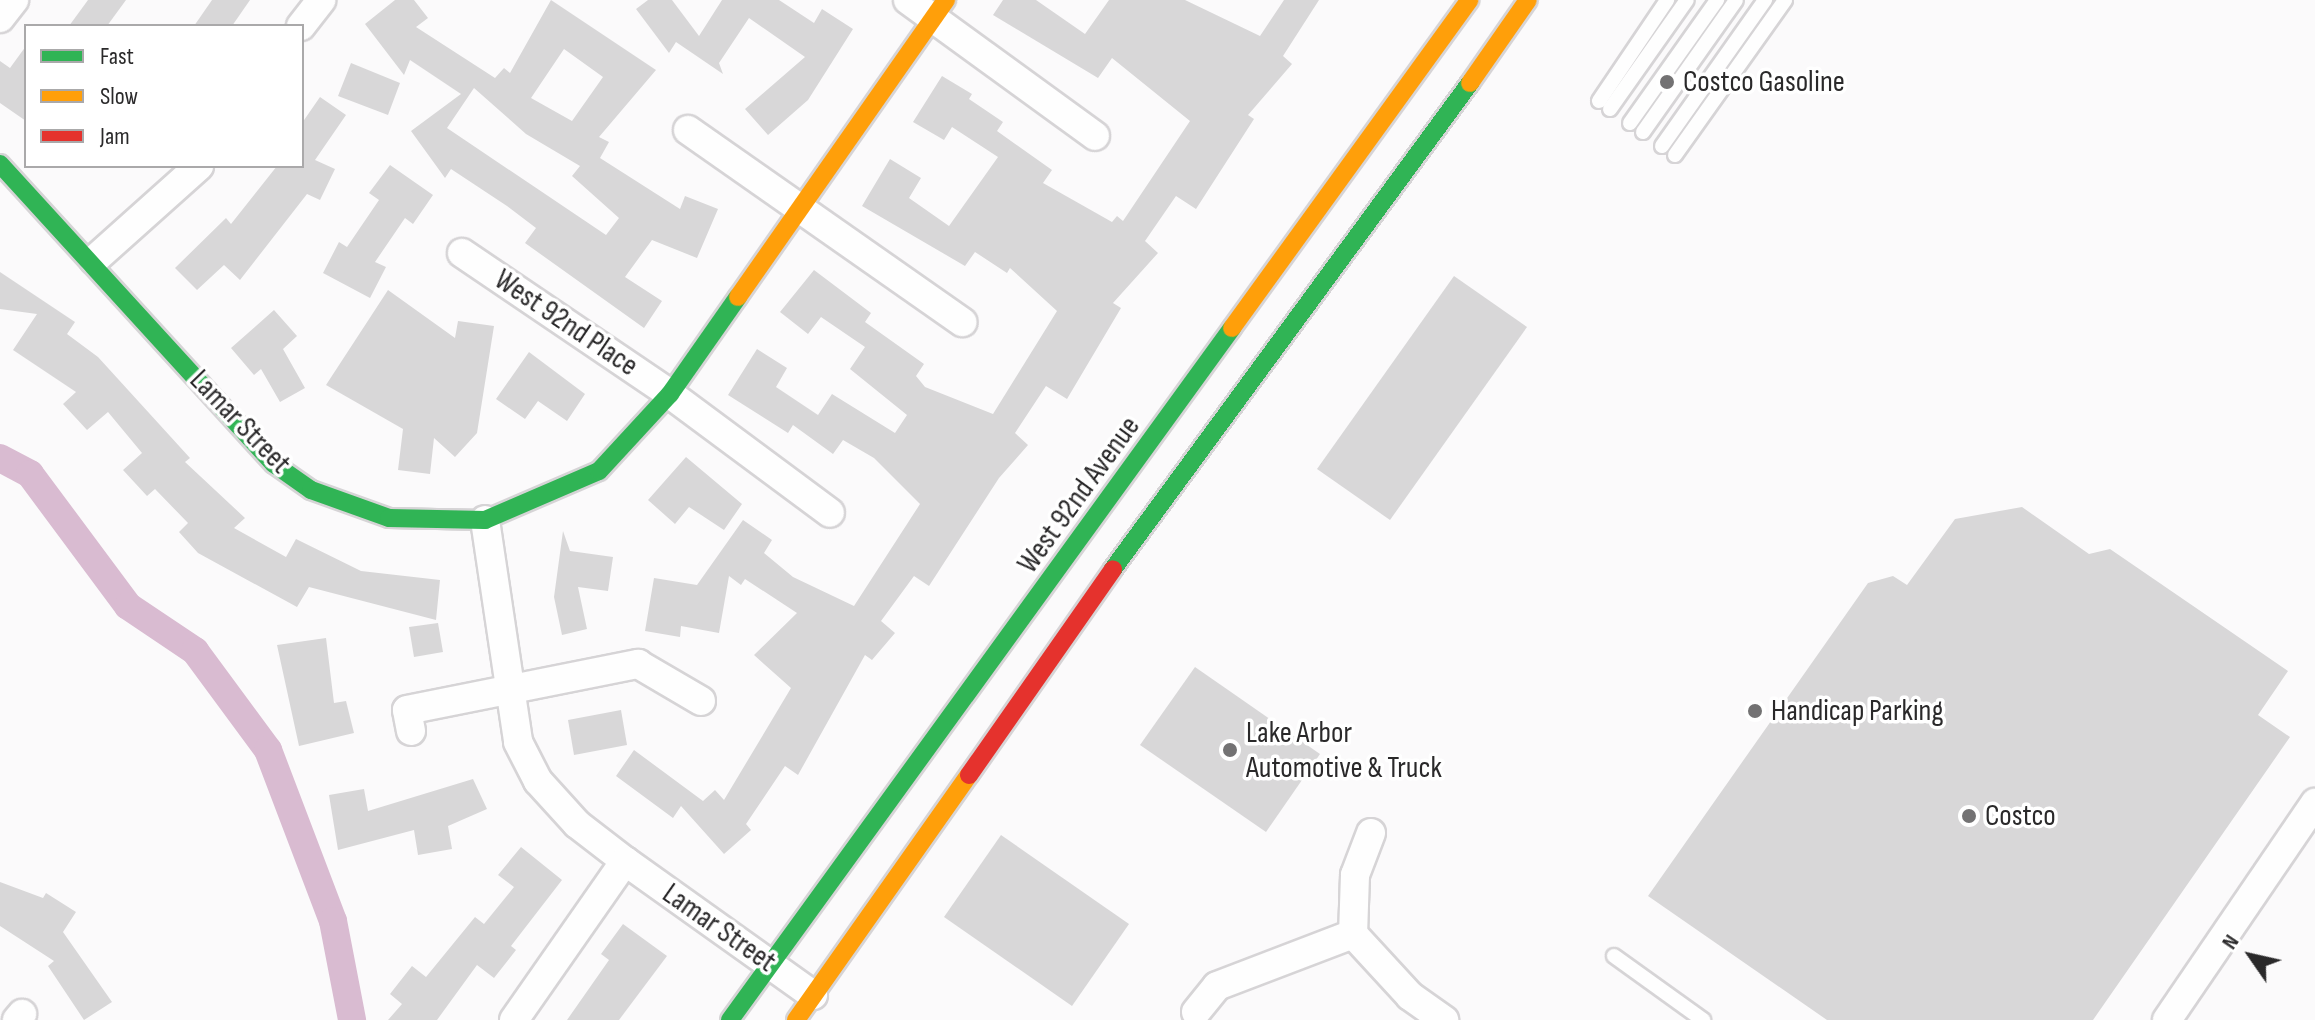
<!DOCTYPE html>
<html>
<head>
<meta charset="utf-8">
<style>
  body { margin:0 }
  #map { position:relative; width:2315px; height:1020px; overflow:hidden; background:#fbfafb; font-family:"Sofia Sans Condensed",sans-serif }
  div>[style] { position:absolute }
  .canal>* { height:28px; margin:-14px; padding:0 14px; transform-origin:14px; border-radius:14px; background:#d9bbd1 }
  .building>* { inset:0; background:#d8d7d8 }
  .roads { filter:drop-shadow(2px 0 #d6d4d6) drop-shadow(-2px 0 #d6d4d6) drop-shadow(0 2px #d6d4d6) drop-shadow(0 -2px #d6d4d6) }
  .lane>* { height:14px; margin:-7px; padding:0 7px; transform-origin:7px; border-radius:7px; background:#fefefe }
  .street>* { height:28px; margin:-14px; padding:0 14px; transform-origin:14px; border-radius:14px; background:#fefefe }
  .fast>* { height:18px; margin:-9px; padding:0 9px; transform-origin:9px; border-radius:9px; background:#30b455 }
  .slow>* { height:18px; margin:-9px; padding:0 9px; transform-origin:9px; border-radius:9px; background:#ff9f0a }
  .jam>* { height:18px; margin:-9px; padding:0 9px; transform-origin:9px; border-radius:9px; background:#e5322d }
  .dots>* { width:22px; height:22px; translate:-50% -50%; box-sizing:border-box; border:4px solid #fff; border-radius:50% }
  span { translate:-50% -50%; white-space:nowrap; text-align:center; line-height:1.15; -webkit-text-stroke:7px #fff; paint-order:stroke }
  .poi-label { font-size:30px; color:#2a292a }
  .left { translate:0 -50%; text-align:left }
  .street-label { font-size:30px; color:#2a292a }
  .legend { position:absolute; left:24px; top:24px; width:280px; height:144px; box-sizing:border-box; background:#fff; border:2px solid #aaa9aa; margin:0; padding:10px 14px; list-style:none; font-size:24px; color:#2a292a }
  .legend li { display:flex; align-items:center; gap:16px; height:40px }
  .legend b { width:40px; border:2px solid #aaa9aa }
  .north { position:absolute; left:2211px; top:916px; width:80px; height:80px; -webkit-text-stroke:6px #fff; paint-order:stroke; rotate:304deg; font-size:22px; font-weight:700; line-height:32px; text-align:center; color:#2a292a }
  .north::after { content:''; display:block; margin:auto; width:28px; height:36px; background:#2a292a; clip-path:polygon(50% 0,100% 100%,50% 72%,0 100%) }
</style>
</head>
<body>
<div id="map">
  <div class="canal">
    <i style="left:0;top:458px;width:34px;rotate:28deg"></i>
    <i style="left:30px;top:474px;width:164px;rotate:53.4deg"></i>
    <i style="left:128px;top:606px;width:81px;rotate:33.9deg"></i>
    <i style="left:195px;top:651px;width:123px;rotate:53.6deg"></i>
    <i style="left:268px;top:750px;width:183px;rotate:69.2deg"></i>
    <i style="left:333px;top:921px;width:101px;rotate:79.1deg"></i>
  </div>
  <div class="building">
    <i style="clip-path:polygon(88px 0,126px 0,107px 26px,69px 26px)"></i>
    <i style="clip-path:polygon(212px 0,250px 0,232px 26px,194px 26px)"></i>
    <i style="clip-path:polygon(evenodd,395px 0,414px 0,428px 18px,416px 27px,495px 78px,504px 68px,510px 73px,551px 0,656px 70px,599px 137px,609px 142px,600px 158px,680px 209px,685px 196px,718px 209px,697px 258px,652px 240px,625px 277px,662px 301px,644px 328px,525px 243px,536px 228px,507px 206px,451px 169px,445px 178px,411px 131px,461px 94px,410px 60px,404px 75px,365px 24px,395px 0,564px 49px,603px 77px,572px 121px,531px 98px,564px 49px,395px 0,474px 88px,526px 134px,580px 166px,572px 176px,619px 218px,606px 235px,447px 128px,474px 88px)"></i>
    <i style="clip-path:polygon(648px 0,672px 0,699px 36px,722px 0,779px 0,814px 23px,822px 9px,853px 29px,808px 100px,768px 135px,745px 109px,805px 57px,749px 18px,719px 63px,723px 74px,676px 42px,669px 53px,636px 9px)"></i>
    <i style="clip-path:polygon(1003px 0,1036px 0,1085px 34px,1109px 0,1185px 0,1260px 36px,1284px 0,1319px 0,1283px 56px,1292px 64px,1248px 115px,1254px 119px,1196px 209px,1176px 196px,1145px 241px,1158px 253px,1113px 303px,1121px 308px,1067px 399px,1046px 386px,1015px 433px,1028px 445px,999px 478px,929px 586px,914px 576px,881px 621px,895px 633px,872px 660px,865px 655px,798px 775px,785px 766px,746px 824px,751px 830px,724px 854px,681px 806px,673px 818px,616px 776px,634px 750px,703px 801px,715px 790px,724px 800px,791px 688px,754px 655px,797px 613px,745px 579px,741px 585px,729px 576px,719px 633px,681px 626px,680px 637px,645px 631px,654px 578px,697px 585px,743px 520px,772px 540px,764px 553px,793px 577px,854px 606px,920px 504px,874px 458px,843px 440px,833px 454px,793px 425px,788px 433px,728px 395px,757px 349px,787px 368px,776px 387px,818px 415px,832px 394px,895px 433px,907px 415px,850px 369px,865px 347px,821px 317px,808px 334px,780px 312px,814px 270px,871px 313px,865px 322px,924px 364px,916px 376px,925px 387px,993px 414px,1057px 311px,1010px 268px,1007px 273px,975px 252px,965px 266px,862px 206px,890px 159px,921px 178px,909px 198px,949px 226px,998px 157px,952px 127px,944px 140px,913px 122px,942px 76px,972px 94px,969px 99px,1003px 122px,997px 131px,1052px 170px,1043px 183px,1112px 222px,1117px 216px,1123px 221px,1190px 121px,1112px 58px,1098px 78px,993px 15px)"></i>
    <i style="clip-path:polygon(26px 46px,26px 121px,0 103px,0 61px,10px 68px)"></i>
    <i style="clip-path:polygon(351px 63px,400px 83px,388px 115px,338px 96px)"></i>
    <i style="clip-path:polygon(320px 97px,346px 115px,315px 160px,335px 169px,320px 200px,307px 194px,240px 280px,224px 265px,197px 290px,175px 268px,226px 218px,231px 224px,277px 166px,302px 166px,302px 123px)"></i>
    <i style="clip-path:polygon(390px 165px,433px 195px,413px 224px,405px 218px,375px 262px,386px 267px,370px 298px,323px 273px,339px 242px,347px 247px,379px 200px,369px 193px)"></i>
    <i style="clip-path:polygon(0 272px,75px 322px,67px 334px,98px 357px,190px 458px,185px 462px,245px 518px,234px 528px,286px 557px,296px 539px,361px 571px,440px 580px,436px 620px,309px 587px,297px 607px,198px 553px,179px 532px,188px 523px,155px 489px,147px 496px,123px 470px,142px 453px,108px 412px,87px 430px,63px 404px,76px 392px,13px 350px,37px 314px,0 309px)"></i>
    <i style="clip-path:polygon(1454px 276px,1527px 327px,1390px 520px,1317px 469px)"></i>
    <i style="clip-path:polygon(388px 290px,455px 338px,458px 321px,494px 326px,477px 433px,455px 457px,434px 438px,430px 474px,398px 470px,403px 429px,326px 385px)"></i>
    <i style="clip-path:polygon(274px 310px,297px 336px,283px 349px,305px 388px,280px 402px,261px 369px,254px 375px,231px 348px)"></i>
    <i style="clip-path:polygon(529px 352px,585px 394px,567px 421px,538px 401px,525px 419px,496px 399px)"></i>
    <i style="clip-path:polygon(686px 457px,742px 504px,724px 530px,689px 507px,675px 524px,648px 500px)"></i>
    <i style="clip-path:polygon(2022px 507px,2089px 554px,2110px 549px,2288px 671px,2258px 715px,2290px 737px,2093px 1020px,1827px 1020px,1648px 896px,1868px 583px,1893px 576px,1907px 585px,1955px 519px)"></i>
    <i style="clip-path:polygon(563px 531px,570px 551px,613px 557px,608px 591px,578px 587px,587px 629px,562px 635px,554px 597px)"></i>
    <i style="clip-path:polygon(438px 623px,443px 652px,414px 657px,409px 627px)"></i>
    <i style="clip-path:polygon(326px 638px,334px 703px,346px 701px,354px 733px,299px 746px,277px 645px)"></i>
    <i style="clip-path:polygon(1195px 667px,1320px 754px,1266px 832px,1140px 745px)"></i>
    <i style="clip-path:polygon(621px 710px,627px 745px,574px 755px,568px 720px)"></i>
    <i style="clip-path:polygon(473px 779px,487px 809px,448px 826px,452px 849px,418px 855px,414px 830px,338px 850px,329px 795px,364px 789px,368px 811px)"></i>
    <i style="clip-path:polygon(1001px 835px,1129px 924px,1072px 1006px,944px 917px)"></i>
    <i style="clip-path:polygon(521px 847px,562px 880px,511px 946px,516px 950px,494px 978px,477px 965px,437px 1020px,388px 1020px,402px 1004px,390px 994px,412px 966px,426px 977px,475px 917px,484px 924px,514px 887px,498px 875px)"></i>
    <i style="clip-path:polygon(0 882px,43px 898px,46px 893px,76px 912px,63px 932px,112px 1002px,84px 1020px,48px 966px,54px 961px,0 926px)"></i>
    <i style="clip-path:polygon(623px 924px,667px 956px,619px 1020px,567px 1020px,609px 960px,601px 954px)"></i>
  </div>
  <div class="roads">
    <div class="lane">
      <i style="left:1599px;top:101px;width:122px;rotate:-56deg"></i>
      <i style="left:1610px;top:109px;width:133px;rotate:-54.8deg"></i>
      <i style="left:1630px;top:123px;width:151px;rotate:-54.7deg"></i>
      <i style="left:1643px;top:132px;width:161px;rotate:-54.8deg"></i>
      <i style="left:1662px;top:146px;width:179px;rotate:-54.8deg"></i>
      <i style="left:1675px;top:155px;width:190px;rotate:-54.6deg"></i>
      <i style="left:1614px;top:956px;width:110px;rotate:35.7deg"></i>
    </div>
    <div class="street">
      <i style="left:908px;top:0;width:231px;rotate:36deg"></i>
      <i style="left:0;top:18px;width:23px;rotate:-52deg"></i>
      <i style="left:301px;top:26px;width:33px;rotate:-52deg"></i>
      <i style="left:688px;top:130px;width:335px;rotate:35deg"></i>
      <i style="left:462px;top:253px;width:251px;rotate:34.1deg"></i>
      <i style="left:670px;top:394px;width:199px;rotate:36.6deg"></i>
      <i style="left:94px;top:260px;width:141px;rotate:-41.8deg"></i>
      <i style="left:485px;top:520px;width:224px;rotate:81.5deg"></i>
      <i style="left:518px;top:742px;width:44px;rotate:62.9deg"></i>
      <i style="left:538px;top:781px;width:58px;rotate:47.8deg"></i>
      <i style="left:577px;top:824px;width:61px;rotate:37.6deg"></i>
      <i style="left:625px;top:861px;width:231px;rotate:35.5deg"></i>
      <i style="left:411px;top:731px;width:21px;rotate:-101deg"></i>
      <i style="left:407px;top:710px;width:236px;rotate:-11.3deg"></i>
      <i style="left:638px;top:664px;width:73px;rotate:30.4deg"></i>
      <i style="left:1371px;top:833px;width:45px;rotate:110.9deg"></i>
      <i style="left:1355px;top:875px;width:59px;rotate:91.9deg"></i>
      <i style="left:1353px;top:934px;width:84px;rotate:47.4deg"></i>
      <i style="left:1410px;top:996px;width:42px;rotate:35.2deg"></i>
      <i style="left:1196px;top:1012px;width:33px;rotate:-51deg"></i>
      <i style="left:1217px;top:986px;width:146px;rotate:-20.9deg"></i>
      <i style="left:17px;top:1020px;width:8px;rotate:-50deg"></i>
      <i style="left:514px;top:1020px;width:194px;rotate:-55.1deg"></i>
      <i style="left:2167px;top:1020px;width:263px;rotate:-55.7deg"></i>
    </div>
    <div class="fast">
      <i style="left:0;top:164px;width:406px;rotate:47.6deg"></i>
      <i style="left:274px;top:464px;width:45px;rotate:35.1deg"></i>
      <i style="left:311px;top:490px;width:83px;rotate:19.7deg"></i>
      <i style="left:389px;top:518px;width:96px;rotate:1.2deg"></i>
      <i style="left:485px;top:520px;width:124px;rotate:-23.3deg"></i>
      <i style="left:599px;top:471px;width:105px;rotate:-47.3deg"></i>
      <i style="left:670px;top:394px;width:118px;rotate:-55deg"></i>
      <i style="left:1113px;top:569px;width:603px;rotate:-53.7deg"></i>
      <i style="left:730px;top:1020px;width:855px;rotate:-54.04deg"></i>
    </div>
    <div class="slow">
      <i style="left:1470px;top:83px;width:101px;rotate:-55.1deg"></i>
      <i style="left:738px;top:297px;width:363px;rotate:-55deg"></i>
      <i style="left:1232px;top:328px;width:405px;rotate:-54.1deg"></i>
      <i style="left:796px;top:1020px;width:300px;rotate:-54.8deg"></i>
    </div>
    <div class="jam">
      <i style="left:969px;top:775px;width:251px;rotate:-55deg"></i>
    </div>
  </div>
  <div class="dots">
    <i style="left:1667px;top:82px;background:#737273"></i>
    <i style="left:1755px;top:711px;background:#737273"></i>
    <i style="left:1230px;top:750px;background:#737273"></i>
    <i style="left:1969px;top:816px;background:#737273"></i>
  </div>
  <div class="poi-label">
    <span class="left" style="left:1683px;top:82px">Costco Gasoline</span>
    <span class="left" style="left:1771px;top:711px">Handicap Parking</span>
    <span class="left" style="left:1246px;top:750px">Lake Arbor<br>Automotive &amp; Truck</span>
    <span class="left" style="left:1985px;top:816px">Costco</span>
  </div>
  <div class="street-label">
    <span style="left:566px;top:323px;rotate:34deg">West 92nd Place</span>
    <span style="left:240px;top:422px;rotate:46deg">Lamar Street</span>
    <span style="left:1079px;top:495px;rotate:-54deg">West 92nd Avenue</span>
    <span style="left:719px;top:928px;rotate:35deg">Lamar Street</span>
  </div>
  <ul class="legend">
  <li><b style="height:10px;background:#30b455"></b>Fast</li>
  <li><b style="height:10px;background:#ff9f0a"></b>Slow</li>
  <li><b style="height:10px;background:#e5322d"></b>Jam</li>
  </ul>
  <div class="north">N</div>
</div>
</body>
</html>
